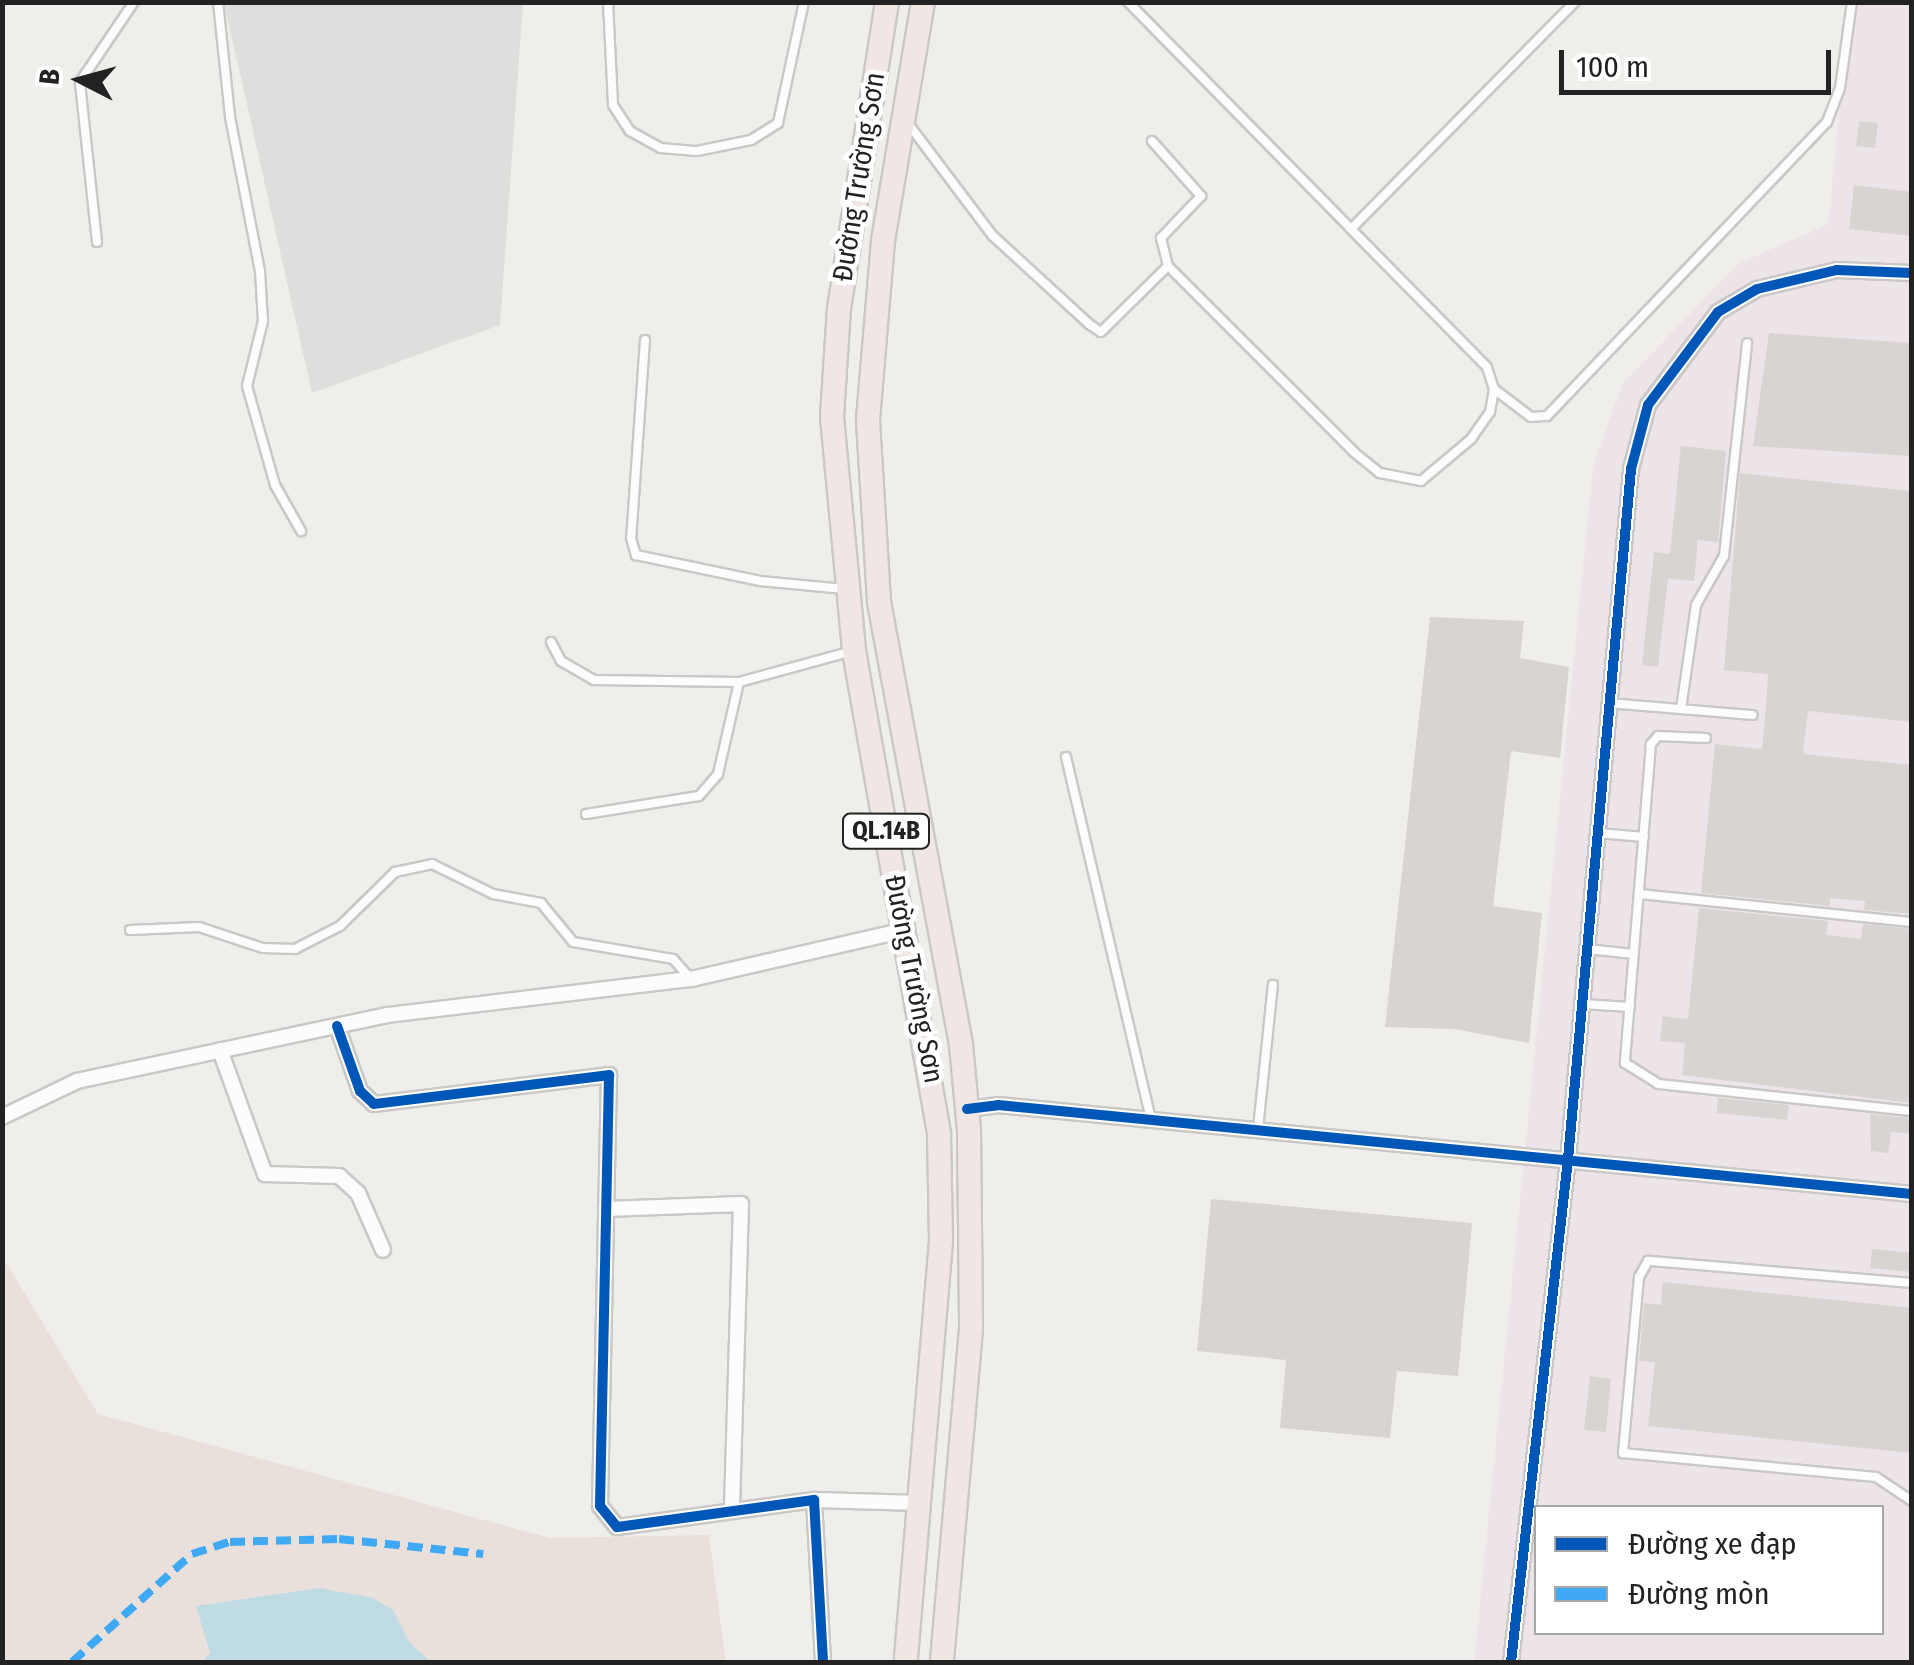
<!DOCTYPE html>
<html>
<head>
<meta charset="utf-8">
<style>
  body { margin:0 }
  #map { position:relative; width:1914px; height:1665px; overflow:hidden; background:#f0eeeb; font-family:"Fira Sans Condensed",sans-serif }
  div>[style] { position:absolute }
  .residential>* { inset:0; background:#dfdedc }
  .industrial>* { inset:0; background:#ede4e9 }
  .military>* { inset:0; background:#eae0db }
  .water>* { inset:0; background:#bfdbe3 }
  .building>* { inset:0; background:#d7d4d2 }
  .roads { filter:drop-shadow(2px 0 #c9c8c7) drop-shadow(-2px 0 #c9c8c7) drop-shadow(0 2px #c9c8c7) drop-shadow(0 -2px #c9c8c7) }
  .service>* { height:8px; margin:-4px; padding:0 4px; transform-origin:4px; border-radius:4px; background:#fdfcfc }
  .minor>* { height:14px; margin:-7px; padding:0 7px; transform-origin:7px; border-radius:7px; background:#fdfcfc }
  .trunk>* { height:22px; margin:-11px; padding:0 11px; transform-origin:11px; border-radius:11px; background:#f0e6e4 }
  .quiet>* { height:8px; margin-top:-4px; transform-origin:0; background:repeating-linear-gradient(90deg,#3fa9f5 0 15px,transparent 0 23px) }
  .cycleway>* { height:10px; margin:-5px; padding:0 5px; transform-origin:5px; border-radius:5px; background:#0057b8 }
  span { translate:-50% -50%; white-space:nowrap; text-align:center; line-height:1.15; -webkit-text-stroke:9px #fff; paint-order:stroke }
  .shield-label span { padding:2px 8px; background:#fff; border:2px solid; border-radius:8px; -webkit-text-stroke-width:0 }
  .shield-label { font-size:25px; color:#222; font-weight:700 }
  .street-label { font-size:28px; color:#222 }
  .frame { position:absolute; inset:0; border:5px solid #222; pointer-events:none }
  .legend { position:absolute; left:1534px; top:1505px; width:350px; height:130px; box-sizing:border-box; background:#fff; border:2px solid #a7a7a7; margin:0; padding:12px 18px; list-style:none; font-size:30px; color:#222 }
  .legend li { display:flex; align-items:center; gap:20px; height:50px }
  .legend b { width:50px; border:2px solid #a7a7a7 }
  .north { position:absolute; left:30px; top:30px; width:100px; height:100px; -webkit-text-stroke:8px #fff; paint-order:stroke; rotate:276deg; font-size:28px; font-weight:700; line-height:40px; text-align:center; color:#222 }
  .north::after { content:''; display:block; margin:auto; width:35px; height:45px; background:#222; clip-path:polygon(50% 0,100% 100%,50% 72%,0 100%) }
  .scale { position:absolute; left:1559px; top:50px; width:272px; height:45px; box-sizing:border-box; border:5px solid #222; border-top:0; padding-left:12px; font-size:30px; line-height:35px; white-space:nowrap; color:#222; -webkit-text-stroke:8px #fff; paint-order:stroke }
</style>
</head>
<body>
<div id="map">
  <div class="residential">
    <i style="clip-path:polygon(224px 3px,523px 3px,500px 325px,312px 393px)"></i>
  </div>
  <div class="industrial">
    <i style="clip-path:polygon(evenodd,1850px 3px,1911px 3px,1911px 1662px,1474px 1662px,1593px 465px,1623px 383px,1739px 263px,1828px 224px,1850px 3px,1536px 1508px,1882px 1508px,1882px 1632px,1536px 1632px,1536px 1508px)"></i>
  </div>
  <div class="military">
    <i style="clip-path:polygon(2px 1256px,98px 1414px,550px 1538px,709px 1535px,726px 1662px,3px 1662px)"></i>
  </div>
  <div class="water">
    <i style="clip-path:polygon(320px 1588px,373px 1598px,393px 1610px,409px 1642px,431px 1662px,202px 1662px,210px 1653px,196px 1606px)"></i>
  </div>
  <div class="building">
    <i style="clip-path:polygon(1859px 121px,1878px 123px,1875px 148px,1856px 146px)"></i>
    <i style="clip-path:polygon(1854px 185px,1912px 192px,1912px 236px,1849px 229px)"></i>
    <i style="clip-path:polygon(1769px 333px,1912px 343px,1912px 456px,1753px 446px)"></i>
    <i style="clip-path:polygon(1681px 446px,1726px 451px,1718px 542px,1698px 540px,1694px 581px,1668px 579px,1658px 667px,1642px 665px,1654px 552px,1670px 554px)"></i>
    <i style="clip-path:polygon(1740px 473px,1912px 491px,1912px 722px,1808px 711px,1803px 754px,1912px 765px,1912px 914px,1864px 910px,1865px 901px,1830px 898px,1830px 906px,1701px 893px,1715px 744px,1762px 749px,1766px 707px,1768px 674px,1724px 670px)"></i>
    <i style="clip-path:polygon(1430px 617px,1524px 621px,1520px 658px,1569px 667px,1560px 758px,1511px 751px,1493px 906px,1542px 913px,1529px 1043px,1454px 1029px,1385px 1027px)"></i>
    <i style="clip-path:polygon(1699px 908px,1828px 921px,1826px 935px,1861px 939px,1863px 924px,1912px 929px,1912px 1103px,1682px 1075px,1685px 1043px,1660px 1041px,1663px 1016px,1688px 1019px)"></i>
    <i style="clip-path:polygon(1718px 1098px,1789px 1105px,1787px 1120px,1717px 1113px)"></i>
    <i style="clip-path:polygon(1870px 1114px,1912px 1118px,1912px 1134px,1891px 1132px,1888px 1153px,1871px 1151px)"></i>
    <i style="clip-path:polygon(1211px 1199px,1472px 1223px,1458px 1376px,1397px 1371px,1390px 1438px,1280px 1428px,1286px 1360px,1197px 1351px)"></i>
    <i style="clip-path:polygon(1872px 1249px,1912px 1253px,1912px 1272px,1870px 1268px)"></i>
    <i style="clip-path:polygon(1663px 1282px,1912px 1308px,1912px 1453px,1648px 1426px,1655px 1362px,1639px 1361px,1644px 1303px,1661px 1305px)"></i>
    <i style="clip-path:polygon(1590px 1376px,1611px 1379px,1606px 1432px,1584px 1430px)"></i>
  </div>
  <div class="roads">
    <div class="service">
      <i style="left:218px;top:2px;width:116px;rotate:84deg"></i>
      <i style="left:230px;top:117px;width:157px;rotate:79deg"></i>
      <i style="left:260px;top:271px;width:50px;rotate:86.6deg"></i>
      <i style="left:263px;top:321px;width:67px;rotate:103.8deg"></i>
      <i style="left:247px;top:386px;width:103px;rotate:74.2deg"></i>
      <i style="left:275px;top:485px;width:53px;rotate:60.5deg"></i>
      <i style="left:608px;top:2px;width:103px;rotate:87.2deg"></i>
      <i style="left:613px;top:105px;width:31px;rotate:57deg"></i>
      <i style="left:630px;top:131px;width:35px;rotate:29deg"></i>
      <i style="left:661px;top:148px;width:36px;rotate:5deg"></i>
      <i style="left:697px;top:151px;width:55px;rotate:-11.5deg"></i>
      <i style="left:751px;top:140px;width:32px;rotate:-32deg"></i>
      <i style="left:778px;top:123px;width:124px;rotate:-77.9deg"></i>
      <i style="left:1128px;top:2px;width:318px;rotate:45.5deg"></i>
      <i style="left:1351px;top:229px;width:319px;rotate:-45.4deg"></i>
      <i style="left:907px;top:122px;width:141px;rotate:53deg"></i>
      <i style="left:992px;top:235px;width:132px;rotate:42.5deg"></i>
      <i style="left:1089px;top:324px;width:14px;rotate:34deg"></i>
      <i style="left:1101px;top:332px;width:94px;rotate:-44.6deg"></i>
      <i style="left:1168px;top:266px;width:264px;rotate:45deg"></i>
      <i style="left:1355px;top:453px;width:32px;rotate:39deg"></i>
      <i style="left:1380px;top:473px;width:42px;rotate:11deg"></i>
      <i style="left:1421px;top:481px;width:65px;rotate:-40deg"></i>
      <i style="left:1471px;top:439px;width:33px;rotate:-55deg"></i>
      <i style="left:1490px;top:412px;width:23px;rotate:-80deg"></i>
      <i style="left:1494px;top:389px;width:23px;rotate:-108deg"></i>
      <i style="left:1487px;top:367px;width:194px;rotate:-134.6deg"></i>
      <i style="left:1152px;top:141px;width:74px;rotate:48.3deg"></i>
      <i style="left:1201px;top:196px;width:58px;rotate:133.6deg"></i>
      <i style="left:1161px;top:238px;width:29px;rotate:76deg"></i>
      <i style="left:97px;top:242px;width:161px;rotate:-96.1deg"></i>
      <i style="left:80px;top:82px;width:97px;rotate:-56deg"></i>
      <i style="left:645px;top:340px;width:198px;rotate:94deg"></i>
      <i style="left:631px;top:538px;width:18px;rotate:74deg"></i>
      <i style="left:636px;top:555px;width:127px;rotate:11.8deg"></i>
      <i style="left:760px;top:581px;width:85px;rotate:5.4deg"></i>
      <i style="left:1494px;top:389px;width:46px;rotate:37.1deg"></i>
      <i style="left:1531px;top:417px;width:16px;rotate:-4deg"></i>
      <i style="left:1547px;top:416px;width:406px;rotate:-46.4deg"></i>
      <i style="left:1827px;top:122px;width:36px;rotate:-69deg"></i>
      <i style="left:1840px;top:88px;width:87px;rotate:-82.1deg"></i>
      <i style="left:551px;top:642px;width:21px;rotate:62deg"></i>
      <i style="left:561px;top:661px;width:38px;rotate:30deg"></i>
      <i style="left:594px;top:680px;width:145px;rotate:0.8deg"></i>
      <i style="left:1609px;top:703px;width:144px;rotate:4.8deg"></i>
      <i style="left:1681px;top:709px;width:105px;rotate:-81.8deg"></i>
      <i style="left:1696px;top:605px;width:56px;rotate:-60.3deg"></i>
      <i style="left:1724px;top:556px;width:214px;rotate:-83.8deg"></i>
      <i style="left:1706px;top:738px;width:48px;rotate:-177.6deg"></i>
      <i style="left:1658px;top:736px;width:11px;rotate:131deg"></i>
      <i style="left:1651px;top:744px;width:320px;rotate:94.7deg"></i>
      <i style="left:1625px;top:1063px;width:39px;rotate:32deg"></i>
      <i style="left:1658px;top:1084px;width:255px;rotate:6.1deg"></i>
      <i style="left:1066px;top:757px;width:372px;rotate:76.8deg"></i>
      <i style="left:586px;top:814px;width:114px;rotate:-9.1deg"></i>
      <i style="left:699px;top:796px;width:29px;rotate:-49deg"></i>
      <i style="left:718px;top:774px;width:94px;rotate:-77.1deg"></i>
      <i style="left:739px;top:682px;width:114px;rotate:-15.3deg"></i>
      <i style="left:1598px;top:833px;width:46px;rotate:5deg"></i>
      <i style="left:1639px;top:894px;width:274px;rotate:5.9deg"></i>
      <i style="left:130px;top:930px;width:69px;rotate:-2.5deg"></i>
      <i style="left:199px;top:927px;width:67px;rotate:18.2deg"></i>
      <i style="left:263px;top:948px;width:32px;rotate:2deg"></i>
      <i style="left:295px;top:949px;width:51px;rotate:-27.1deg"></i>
      <i style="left:340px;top:926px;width:77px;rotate:-44.5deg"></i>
      <i style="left:395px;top:872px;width:38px;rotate:-12deg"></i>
      <i style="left:432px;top:864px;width:68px;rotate:26.2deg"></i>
      <i style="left:493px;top:894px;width:49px;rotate:10.6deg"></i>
      <i style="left:541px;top:903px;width:50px;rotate:50.6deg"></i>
      <i style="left:573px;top:942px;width:101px;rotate:9.6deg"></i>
      <i style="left:673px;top:959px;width:24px;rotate:48deg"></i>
      <i style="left:1587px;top:949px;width:47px;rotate:6.1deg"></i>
      <i style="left:1583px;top:1004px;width:47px;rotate:3.7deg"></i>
      <i style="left:1258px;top:1129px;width:145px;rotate:-84.1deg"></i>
      <i style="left:1912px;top:1283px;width:265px;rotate:-175.2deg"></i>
      <i style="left:1648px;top:1261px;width:18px;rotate:119deg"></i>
      <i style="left:1639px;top:1277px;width:177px;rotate:95.2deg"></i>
      <i style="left:1623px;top:1453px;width:254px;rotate:5.4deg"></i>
      <i style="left:1876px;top:1477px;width:43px;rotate:33.7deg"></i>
    </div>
    <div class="minor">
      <i style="left:337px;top:1026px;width:69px;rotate:70.5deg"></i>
      <i style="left:360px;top:1091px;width:19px;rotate:43deg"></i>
      <i style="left:374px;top:1104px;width:237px;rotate:-7deg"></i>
      <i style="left:609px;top:1075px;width:431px;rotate:91.2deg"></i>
      <i style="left:600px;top:1506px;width:27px;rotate:51deg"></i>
      <i style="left:617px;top:1527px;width:199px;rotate:-7.8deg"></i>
      <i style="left:814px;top:1500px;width:162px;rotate:86.8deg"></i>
      <i style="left:220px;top:1050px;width:132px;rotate:70.1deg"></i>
      <i style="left:265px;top:1174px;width:74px;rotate:1.5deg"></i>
      <i style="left:339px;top:1176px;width:25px;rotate:42deg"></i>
      <i style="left:358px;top:1193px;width:62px;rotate:66.3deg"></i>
      <i style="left:967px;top:1109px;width:31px;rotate:-7deg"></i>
      <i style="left:998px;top:1105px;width:918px;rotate:5.56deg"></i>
      <i style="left:2px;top:1117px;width:83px;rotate:-25.6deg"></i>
      <i style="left:77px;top:1081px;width:317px;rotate:-12deg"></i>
      <i style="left:387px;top:1015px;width:306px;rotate:-6.8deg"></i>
      <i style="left:691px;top:979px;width:220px;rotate:-12.9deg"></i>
      <i style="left:606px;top:1209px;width:135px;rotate:-2.1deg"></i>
      <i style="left:741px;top:1204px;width:304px;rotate:91.7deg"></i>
      <i style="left:814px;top:1500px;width:107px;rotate:1.6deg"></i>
      <i style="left:1511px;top:1662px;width:506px;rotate:-83.53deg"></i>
      <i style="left:1568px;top:1159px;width:693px;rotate:-84.78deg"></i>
      <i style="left:1631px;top:469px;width:66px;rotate:-75.1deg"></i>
      <i style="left:1648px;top:405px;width:116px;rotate:-53deg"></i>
      <i style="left:1718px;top:312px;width:45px;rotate:-30.5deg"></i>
      <i style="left:1757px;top:289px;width:82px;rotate:-13.4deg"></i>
      <i style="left:1837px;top:270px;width:75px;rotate:2.3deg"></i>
    </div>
    <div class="trunk">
      <i style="left:887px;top:2px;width:310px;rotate:98.9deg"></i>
      <i style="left:839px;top:308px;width:109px;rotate:93.7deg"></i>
      <i style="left:832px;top:417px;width:235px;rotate:84.6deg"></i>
      <i style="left:854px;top:651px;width:491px;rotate:80deg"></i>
      <i style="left:939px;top:1135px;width:106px;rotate:88.9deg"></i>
      <i style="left:941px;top:1241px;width:422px;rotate:94.8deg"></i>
      <i style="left:923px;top:2px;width:242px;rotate:99.5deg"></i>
      <i style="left:883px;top:241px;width:181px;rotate:94.8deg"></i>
      <i style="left:868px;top:421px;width:181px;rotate:86.5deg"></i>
      <i style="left:879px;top:602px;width:451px;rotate:79.5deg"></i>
      <i style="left:961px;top:1045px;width:85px;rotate:84.6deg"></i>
      <i style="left:969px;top:1130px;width:199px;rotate:89.4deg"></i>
      <i style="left:971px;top:1329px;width:334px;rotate:95deg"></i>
    </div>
  </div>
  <div class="quiet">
    <i style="left:72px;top:1662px;width:161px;rotate:-42deg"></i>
    <i style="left:192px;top:1554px;width:40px;rotate:-18deg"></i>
    <i style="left:230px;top:1542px;width:109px;rotate:-1.6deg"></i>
    <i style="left:339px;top:1539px;width:145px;rotate:5.9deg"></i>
  </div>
  <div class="cycleway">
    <i style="left:337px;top:1026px;width:69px;rotate:70.5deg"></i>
    <i style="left:360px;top:1091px;width:19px;rotate:43deg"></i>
    <i style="left:374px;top:1104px;width:237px;rotate:-7deg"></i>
    <i style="left:609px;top:1075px;width:431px;rotate:91.2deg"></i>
    <i style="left:600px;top:1506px;width:27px;rotate:51deg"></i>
    <i style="left:617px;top:1527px;width:199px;rotate:-7.8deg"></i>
    <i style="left:814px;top:1500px;width:162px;rotate:86.8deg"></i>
    <i style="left:967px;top:1109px;width:31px;rotate:-7deg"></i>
    <i style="left:998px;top:1105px;width:918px;rotate:5.56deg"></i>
    <i style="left:1511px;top:1662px;width:506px;rotate:-83.53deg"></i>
    <i style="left:1568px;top:1159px;width:693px;rotate:-84.78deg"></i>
    <i style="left:1631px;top:469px;width:66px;rotate:-75.1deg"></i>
    <i style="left:1648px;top:405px;width:116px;rotate:-53deg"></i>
    <i style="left:1718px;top:312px;width:45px;rotate:-30.5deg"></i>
    <i style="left:1757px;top:289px;width:82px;rotate:-13.4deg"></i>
    <i style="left:1837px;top:270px;width:75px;rotate:2.3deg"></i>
  </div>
  <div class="shield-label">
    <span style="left:886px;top:831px">QL.14B</span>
  </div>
  <div class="street-label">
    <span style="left:859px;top:177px;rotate:-81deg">Đường Trường Sơn</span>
    <span style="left:914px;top:979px;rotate:79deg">Đường Trường Sơn</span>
  </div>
  <div class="frame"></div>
  <ul class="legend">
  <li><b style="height:12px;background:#0057b8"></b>Đường xe đạp</li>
  <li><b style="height:12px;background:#3fa9f5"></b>Đường mòn</li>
  </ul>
  <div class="north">B</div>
  <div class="scale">100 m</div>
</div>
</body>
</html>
